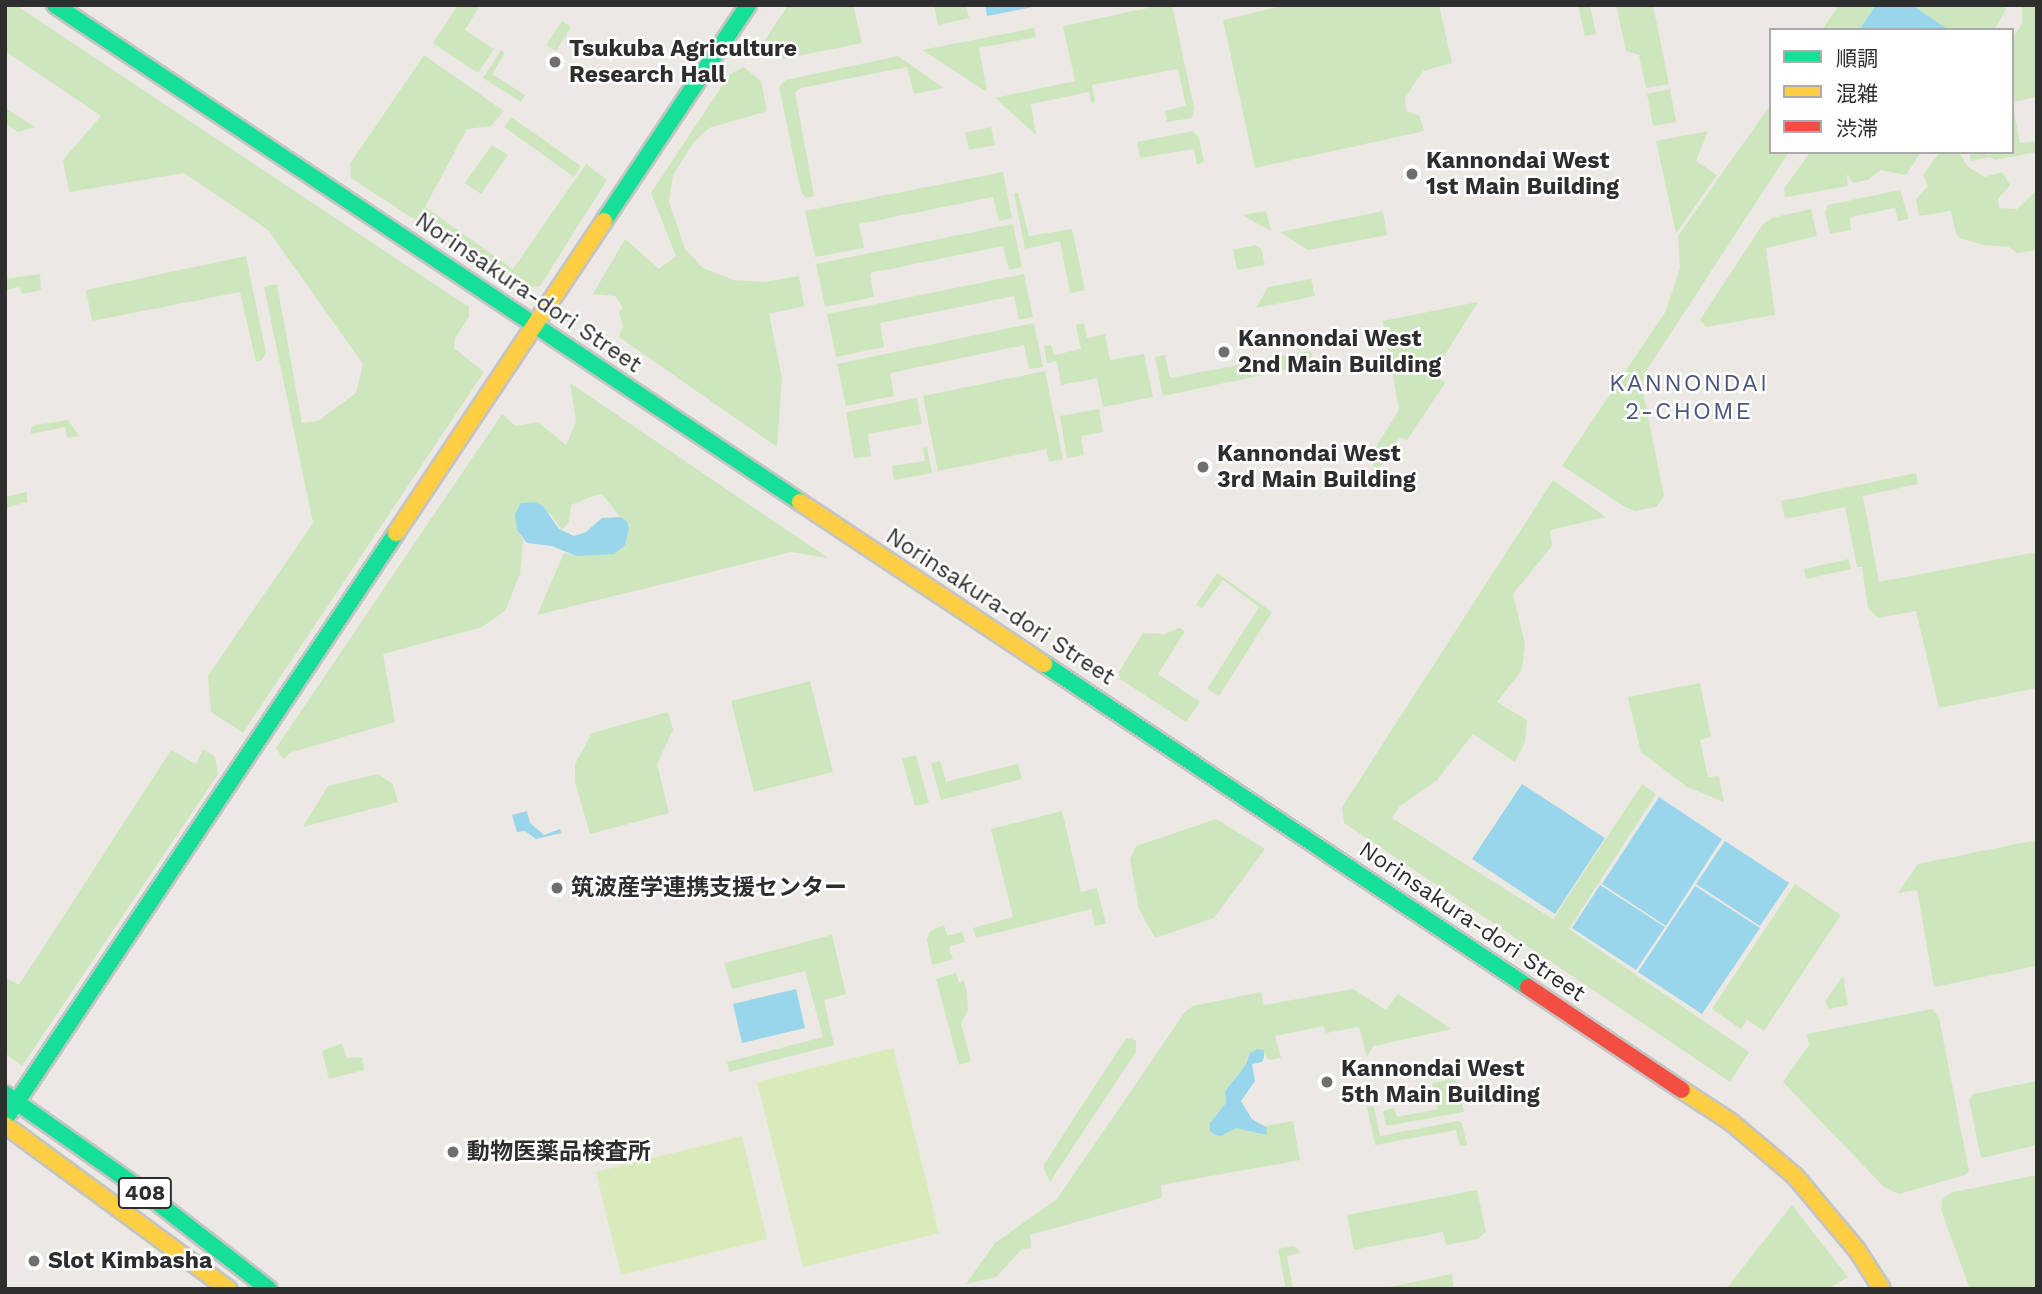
<!DOCTYPE html>
<html>
<head>
<meta charset="utf-8">
<style>
  body { margin:0 }
  #map { position:relative; width:2042px; height:1294px; overflow:hidden; background:#ece8e4; font-family:"Work Sans","Noto Sans JP",sans-serif }
  div>[style] { position:absolute }
  .green>* { inset:0; background:#cee6be }
  .pitch>* { inset:0; background:#d9eabb }
  .water>* { inset:0; background:#99d6ec }
  .roads { filter:drop-shadow(2px 0 #c5c4c5) drop-shadow(-2px 0 #c5c4c5) drop-shadow(0 2px #c5c4c5) drop-shadow(0 -2px #c5c4c5) }
  .fast>* { height:16px; margin:-8px; padding:0 8px; transform-origin:8px; border-radius:8px; background:#16e098 }
  .slow>* { height:16px; margin:-8px; padding:0 8px; transform-origin:8px; border-radius:8px; background:#ffcf43 }
  .jam>* { height:16px; margin:-8px; padding:0 8px; transform-origin:8px; border-radius:8px; background:#f24e42 }
  .dots>* { width:19px; height:19px; translate:-50% -50%; box-sizing:border-box; border:4px solid #fff; border-radius:50% }
  span { translate:-50% -50%; white-space:nowrap; text-align:center; line-height:1.15; -webkit-text-stroke:5px #fff; paint-order:stroke }
  .shield-label span { padding:2px 5px; background:#fff; border:2px solid; border-radius:5px; -webkit-text-stroke-width:0 }
  .shield-label { font-size:21px; color:#2e2e2e; font-weight:700 }
  .poi-label { font-size:23px; color:#2e2e2e; font-weight:700 }
  .left { translate:0 -50%; text-align:left }
  .street-label { font-size:23px; color:#2e2e2e }
  .neighbourhood-label { font-size:24px; color:#4d5680; letter-spacing:2px }
  .frame { position:absolute; inset:0; border:7px solid #2e2e2e; pointer-events:none }
  .legend { position:absolute; left:1769px; top:28px; width:245px; height:126px; box-sizing:border-box; background:#fff; border:2px solid #ababab; margin:0; padding:9px 12px; list-style:none; font-size:21px; color:#2e2e2e }
  .legend li { display:flex; align-items:center; gap:14px; height:35px }
  .legend b { width:35px; border:2px solid #ababab }
</style>
</head>
<body>
<div id="map">
  <div class="green">
    <i style="clip-path:polygon(5px 5px,16px 5px,469px 307px,469px 317px,455px 338px,454px 348px,484px 372px,243px 733px,211px 712px,208px 676px,313px 523px,264px 287px,277px 284px,302px 423px,318px 421px,356px 393px,363px 364px,268px 230px,184px 173px,69px 192px,63px 160px,101px 116px,5px 51px)"></i>
    <i style="clip-path:polygon(458px 5px,480px 5px,465px 30px,494px 49px,478px 73px,433px 43px)"></i>
    <i style="clip-path:polygon(788px 5px,853px 5px,862px 43px,783px 59px,760px 47px)"></i>
    <i style="clip-path:polygon(934px 5px,966px 5px,969px 18px,938px 25px)"></i>
    <i style="clip-path:polygon(1162px 5px,1172px 5px,1194px 108px,1192px 118px,1167px 122px,1165px 111px,1186px 106px,1178px 69px,1092px 85px,1095px 101px,1091px 102px,1089px 92px,1031px 104px,1036px 135px,995px 98px,1075px 81px,1063px 26px)"></i>
    <i style="clip-path:polygon(1287px 5px,1439px 5px,1452px 63px,1423px 71px,1405px 98px,1406px 111px,1420px 116px,1424px 131px,1255px 168px,1223px 20px)"></i>
    <i style="clip-path:polygon(1578px 5px,1590px 5px,1596px 34px,1585px 36px)"></i>
    <i style="clip-path:polygon(1616px 5px,1653px 5px,1669px 84px,1646px 88px,1639px 55px,1626px 51px)"></i>
    <i style="clip-path:polygon(1839px 5px,1876px 5px,1859px 30px,1822px 30px)"></i>
    <i style="clip-path:polygon(1912px 5px,2002px 5px,2006px 9px,1994px 30px,1949px 30px)"></i>
    <i style="clip-path:polygon(2022px 5px,2037px 5px,2037px 97px,2012px 102px,2012px 40px,2022px 24px)"></i>
    <i style="clip-path:polygon(562px 21px,571px 27px,556px 51px,546px 45px)"></i>
    <i style="clip-path:polygon(1034px 28px,1036px 37px,979px 48px,987px 92px,922px 50px)"></i>
    <i style="clip-path:polygon(501px 50px,505px 53px,492px 74px,525px 95px,521px 102px,483px 78px)"></i>
    <i style="clip-path:polygon(424px 55px,504px 111px,491px 126px,467px 129px,425px 207px,513px 269px,586px 164px,607px 180px,540px 286px,520px 288px,351px 178px,350px 164px)"></i>
    <i style="clip-path:polygon(898px 56px,944px 88px,914px 94px,907px 67px,801px 88px,795px 92px,814px 196px,806px 198px,801px 192px,779px 87px,786px 80px)"></i>
    <i style="clip-path:polygon(744px 67px,761px 81px,767px 111px,709px 128px,694px 142px,673px 175px,669px 202px,685px 249px,703px 268px,734px 280px,764px 282px,799px 276px,804px 306px,769px 314px,782px 378px,777px 447px,619px 337px,623px 326px,619px 312px,623px 308px,615px 296px,593px 294px,625px 239px,659px 269px,676px 256px,651px 193px,730px 74px)"></i>
    <i style="clip-path:polygon(1670px 89px,1676px 122px,1653px 126px,1647px 94px)"></i>
    <i style="clip-path:polygon(1771px 104px,1771px 152px,1789px 152px,1646px 371px,1642px 386px,1664px 496px,1656px 507px,1635px 511px,1627px 508px,1562px 466px,1666px 311px,1680px 268px,1678px 236px)"></i>
    <i style="clip-path:polygon(5px 108px,35px 127px,18px 132px,5px 123px)"></i>
    <i style="clip-path:polygon(2014px 112px,2020px 143px,2037px 141px,2037px 152px,1995px 160px,1990px 157px,1971px 161px,1969px 152px,2012px 152px)"></i>
    <i style="clip-path:polygon(511px 117px,581px 166px,574px 177px,504px 127px)"></i>
    <i style="clip-path:polygon(991px 127px,995px 145px,969px 150px,965px 133px)"></i>
    <i style="clip-path:polygon(1193px 131px,1199px 138px,1204px 162px,1197px 165px,1194px 149px,1140px 158px,1137px 142px)"></i>
    <i style="clip-path:polygon(1708px 131px,1696px 161px,1717px 175px,1676px 233px,1656px 141px)"></i>
    <i style="clip-path:polygon(492px 145px,508px 155px,481px 194px,465px 183px)"></i>
    <i style="clip-path:polygon(1810px 152px,1921px 152px,1906px 175px,1881px 170px,1868px 180px,1853px 183px,1847px 174px,1848px 186px,1785px 197px,1784px 189px)"></i>
    <i style="clip-path:polygon(1940px 152px,1959px 152px,1968px 167px,1985px 177px,2002px 172px,2010px 185px,1998px 199px,1999px 208px,2017px 209px,2037px 190px,2037px 250px,2017px 253px,2009px 247px,1983px 245px,1960px 238px,1956px 234px,1951px 211px,1919px 216px,1916px 199px,1928px 186px,1923px 175px)"></i>
    <i style="clip-path:polygon(1003px 172px,1012px 218px,999px 221px,993px 197px,859px 224px,864px 248px,815px 257px,805px 211px)"></i>
    <i style="clip-path:polygon(1900px 190px,1909px 219px,1898px 221px,1895px 208px,1850px 217px,1851px 230px,1830px 234px,1825px 212px,1828px 205px)"></i>
    <i style="clip-path:polygon(1014px 193px,1018px 193px,1029px 236px,1072px 229px,1085px 290px,1070px 293px,1060px 241px,1025px 249px)"></i>
    <i style="clip-path:polygon(1811px 209px,1817px 236px,1766px 248px,1775px 315px,1706px 327px,1700px 320px,1763px 224px,1772px 218px)"></i>
    <i style="clip-path:polygon(1266px 211px,1271px 231px,1242px 215px)"></i>
    <i style="clip-path:polygon(1383px 211px,1387px 235px,1308px 250px,1280px 232px)"></i>
    <i style="clip-path:polygon(1013px 224px,1022px 267px,1009px 270px,1003px 246px,870px 273px,874px 297px,825px 307px,816px 264px)"></i>
    <i style="clip-path:polygon(1255px 245px,1261px 248px,1265px 265px,1237px 270px,1233px 250px)"></i>
    <i style="clip-path:polygon(246px 256px,266px 353px,262px 360px,256px 362px,240px 292px,92px 321px,86px 290px)"></i>
    <i style="clip-path:polygon(40px 274px,41px 290px,22px 294px,20px 287px,5px 290px,5px 279px)"></i>
    <i style="clip-path:polygon(1024px 274px,1033px 317px,1019px 320px,1014px 296px,880px 323px,884px 347px,836px 357px,827px 314px)"></i>
    <i style="clip-path:polygon(1311px 279px,1315px 296px,1256px 308px,1268px 287px)"></i>
    <i style="clip-path:polygon(1478px 302px,1433px 374px,1445px 383px,1407px 440px,1399px 437px,1373px 479px,1374px 450px,1399px 410px,1383px 321px)"></i>
    <i style="clip-path:polygon(1034px 323px,1043px 367px,1029px 369px,1024px 345px,890px 373px,894px 396px,846px 406px,837px 364px)"></i>
    <i style="clip-path:polygon(1084px 323px,1087px 338px,1105px 334px,1110px 360px,1144px 354px,1153px 397px,1103px 407px,1097px 378px,1061px 385px,1057px 361px,1047px 363px,1044px 346px,1051px 345px,1054px 355px,1081px 349px,1076px 325px)"></i>
    <i style="clip-path:polygon(1311px 351px,1314px 364px,1163px 396px,1155px 357px,1165px 355px,1170px 378px)"></i>
    <i style="clip-path:polygon(1045px 371px,1063px 459px,1049px 462px,1046px 449px,938px 471px,923px 396px)"></i>
    <i style="clip-path:polygon(570px 383px,828px 558px,791px 552px,537px 615px,564px 553px,576px 556px,627px 521px,620px 517px,602px 494px,591px 497px,571px 505px,569px 522px,562px 530px,550px 513px,517px 530px,523px 540px,520px 574px,505px 611px,482px 627px,383px 654px,395px 722px,289px 753px,284px 760px,276px 748px,502px 414px,515px 426px,538px 422px,566px 445px,576px 422px)"></i>
    <i style="clip-path:polygon(917px 398px,922px 424px,868px 434px,871px 456px,854px 458px,846px 412px)"></i>
    <i style="clip-path:polygon(1099px 409px,1103px 432px,1081px 436px,1084px 455px,1067px 458px,1060px 416px)"></i>
    <i style="clip-path:polygon(68px 420px,79px 436px,67px 438px,65px 427px,31px 434px,31px 428px,36px 425px)"></i>
    <i style="clip-path:polygon(927px 447px,932px 473px,894px 480px,892px 466px,925px 461px,923px 448px)"></i>
    <i style="clip-path:polygon(1916px 473px,1918px 484px,1863px 496px,1879px 582px,2037px 552px,2037px 688px,1939px 708px,1916px 611px,1878px 618px,1868px 608px,1862px 567px,1857px 567px,1845px 507px,1785px 519px,1781px 501px)"></i>
    <i style="clip-path:polygon(1553px 480px,1606px 517px,1550px 530px,1552px 546px,1513px 594px,1525px 644px,1522px 670px,1497px 702px,1527px 720px,1525px 742px,1515px 762px,1473px 734px,1437px 780px,1399px 807px,1392px 818px,1553px 919px,1642px 784px,1656px 794px,1569px 929px,1749px 1052px,1730px 1082px,1344px 823px,1342px 807px)"></i>
    <i style="clip-path:polygon(27px 492px,27px 502px,5px 508px,5px 497px)"></i>
    <i style="clip-path:polygon(1849px 559px,1851px 569px,1806px 579px,1804px 569px)"></i>
    <i style="clip-path:polygon(1217px 573px,1272px 612px,1219px 696px,1207px 689px,1259px 607px,1223px 580px,1202px 608px,1196px 605px)"></i>
    <i style="clip-path:polygon(1179px 628px,1185px 631px,1158px 674px,1200px 702px,1186px 722px,1120px 679px,1119px 672px,1143px 633px,1165px 634px)"></i>
    <i style="clip-path:polygon(810px 681px,833px 772px,754px 792px,731px 701px)"></i>
    <i style="clip-path:polygon(1700px 683px,1711px 737px,1700px 740px,1708px 777px,1719px 776px,1724px 802px,1687px 787px,1641px 752px,1628px 697px)"></i>
    <i style="clip-path:polygon(668px 712px,673px 730px,657px 764px,669px 813px,590px 834px,575px 782px,575px 764px,592px 733px)"></i>
    <i style="clip-path:polygon(203px 749px,215px 757px,218px 774px,22px 1066px,5px 1053px,5px 977px,19px 985px,171px 750px,196px 764px)"></i>
    <i style="clip-path:polygon(916px 755px,929px 803px,915px 806px,902px 759px)"></i>
    <i style="clip-path:polygon(940px 761px,946px 782px,1018px 764px,1022px 779px,941px 800px,931px 763px)"></i>
    <i style="clip-path:polygon(378px 774px,393px 784px,398px 802px,303px 827px,328px 786px)"></i>
    <i style="clip-path:polygon(1062px 811px,1081px 892px,1097px 888px,1106px 924px,1095px 926px,1091px 909px,976px 938px,973px 928px,1013px 917px,991px 829px)"></i>
    <i style="clip-path:polygon(1216px 819px,1265px 849px,1214px 918px,1155px 938px,1139px 909px,1130px 859px,1136px 846px)"></i>
    <i style="clip-path:polygon(2037px 840px,2037px 966px,1934px 987px,1917px 890px,1898px 893px,1918px 864px)"></i>
    <i style="clip-path:polygon(1795px 884px,1841px 915px,1764px 1031px,1747px 1020px,1741px 1029px,1712px 1009px)"></i>
    <i style="clip-path:polygon(944px 925px,947px 936px,962px 932px,965px 942px,949px 947px,953px 959px,932px 965px,927px 940px,930px 931px)"></i>
    <i style="clip-path:polygon(832px 935px,846px 994px,824px 1000px,834px 1045px,729px 1072px,727px 1062px,823px 1037px,805px 971px,732px 989px,724px 963px)"></i>
    <i style="clip-path:polygon(956px 973px,959px 982px,964px 981px,967px 993px,968px 1010px,961px 1023px,971px 1061px,959px 1065px,936px 979px)"></i>
    <i style="clip-path:polygon(1843px 976px,1848px 1005px,1829px 1009px,1825px 1001px)"></i>
    <i style="clip-path:polygon(1353px 989px,1386px 1010px,1398px 994px,1452px 1029px,1373px 1046px,1367px 1057px,1359px 1027px,1326px 1033px,1324px 1026px,1275px 1036px,1281px 1058px,1269px 1060px,1260px 1049px,1247px 1057px,1245px 1066px,1225px 1091px,1226px 1103px,1209px 1127px,1227px 1132px,1236px 1128px,1247px 1128px,1263px 1135px,1265px 1126px,1293px 1121px,1300px 1160px,1161px 1185px,1162px 1198px,1030px 1235px,1031px 1248px,1022px 1249px,996px 1277px,966px 1284px,995px 1243px,1057px 1199px,1185px 1012px,1193px 1006px,1261px 992px,1264px 1005px)"></i>
    <i style="clip-path:polygon(1932px 1009px,1939px 1018px,1969px 1171px,1965px 1175px,1899px 1194px,1884px 1187px,1783px 1082px,1809px 1045px,1807px 1034px)"></i>
    <i style="clip-path:polygon(1131px 1038px,1136px 1041px,1136px 1052px,1050px 1182px,1043px 1166px,1115px 1055px,1126px 1039px)"></i>
    <i style="clip-path:polygon(342px 1043px,347px 1058px,362px 1057px,364px 1070px,329px 1079px,322px 1051px)"></i>
    <i style="clip-path:polygon(1453px 1078px,1458px 1083px,1464px 1112px,1386px 1126px,1383px 1111px,1394px 1108px,1397px 1117px,1438px 1109px,1432px 1084px)"></i>
    <i style="clip-path:polygon(2037px 1081px,2037px 1145px,1981px 1158px,1969px 1100px,1973px 1094px)"></i>
    <i style="clip-path:polygon(1374px 1106px,1380px 1136px,1458px 1121px,1462px 1123px,1467px 1145px,1460px 1146px,1456px 1130px,1375px 1145px,1367px 1107px)"></i>
    <i style="clip-path:polygon(2037px 1175px,2037px 1289px,1970px 1289px,1941px 1210px,1942px 1200px,1950px 1193px)"></i>
    <i style="clip-path:polygon(1477px 1190px,1486px 1232px,1478px 1239px,1446px 1245px,1443px 1232px,1354px 1250px,1347px 1215px)"></i>
    <i style="clip-path:polygon(1792px 1205px,1848px 1277px,1828px 1289px,1726px 1289px)"></i>
    <i style="clip-path:polygon(1294px 1246px,1301px 1253px,1287px 1256px,1293px 1289px,1286px 1289px,1278px 1249px)"></i>
    <i style="clip-path:polygon(1452px 1274px,1454px 1289px,1379px 1289px)"></i>
  </div>
  <div class="pitch">
    <i style="clip-path:polygon(893px 1048px,939px 1233px,803px 1267px,757px 1082px)"></i>
    <i style="clip-path:polygon(742px 1136px,767px 1239px,621px 1275px,596px 1172px)"></i>
  </div>
  <div class="water">
    <i style="clip-path:polygon(985px 5px,1043px 5px,987px 16px)"></i>
    <i style="clip-path:polygon(1876px 5px,1912px 5px,1949px 30px,1859px 30px)"></i>
    <i style="clip-path:polygon(534px 502px,543px 506px,559px 529px,574px 536px,586px 532px,602px 518px,620px 517px,627px 521px,629px 528px,625px 545px,614px 554px,576px 556px,552px 546px,527px 543px,517px 530px,515px 514px,521px 503px)"></i>
    <i style="clip-path:polygon(1522px 784px,1605px 838px,1555px 914px,1472px 859px)"></i>
    <i style="clip-path:polygon(1659px 797px,1722px 839px,1666px 926px,1602px 884px)"></i>
    <i style="clip-path:polygon(527px 811px,530px 823px,544px 835px,560px 829px,561px 833px,536px 839px,525px 831px,517px 832px,512px 815px)"></i>
    <i style="clip-path:polygon(1725px 841px,1789px 883px,1760px 926px,1696px 884px)"></i>
    <i style="clip-path:polygon(1600px 885px,1665px 927px,1636px 970px,1572px 928px)"></i>
    <i style="clip-path:polygon(1695px 886px,1760px 928px,1702px 1014px,1638px 972px)"></i>
    <i style="clip-path:polygon(796px 989px,805px 1028px,742px 1043px,733px 1004px)"></i>
    <i style="clip-path:polygon(1257px 1049px,1264px 1050px,1264px 1057px,1262px 1062px,1252px 1064px,1255px 1081px,1241px 1101px,1252px 1119px,1267px 1128px,1266px 1135px,1236px 1128px,1221px 1136px,1215px 1135px,1210px 1131px,1210px 1123px,1226px 1103px,1225px 1091px,1245px 1066px,1250px 1053px)"></i>
  </div>
  <div class="roads">
    <div class="fast">
      <i style="left:55px;top:5px;width:896px;rotate:33.71deg"></i>
      <i style="left:604px;top:221px;width:260px;rotate:-56.3deg"></i>
      <i style="left:1044px;top:664px;width:582px;rotate:33.72deg"></i>
      <i style="left:5px;top:1094px;width:165px;rotate:35.1deg"></i>
      <i style="left:140px;top:1189px;width:163px;rotate:37.8deg"></i>
      <i style="left:6px;top:1118px;width:703px;rotate:-56.31deg"></i>
    </div>
    <div class="slow">
      <i style="left:800px;top:502px;width:293px;rotate:33.6deg"></i>
      <i style="left:396px;top:533px;width:375px;rotate:-56.3deg"></i>
      <i style="left:1682px;top:1090px;width:59px;rotate:33.1deg"></i>
      <i style="left:1731px;top:1122px;width:84px;rotate:40.2deg"></i>
      <i style="left:1795px;top:1176px;width:97px;rotate:50deg"></i>
      <i style="left:1857px;top:1250px;width:46px;rotate:57.3deg"></i>
      <i style="left:5px;top:1125px;width:277px;rotate:36.3deg"></i>
    </div>
    <div class="jam">
      <i style="left:1528px;top:987px;width:185px;rotate:33.8deg"></i>
    </div>
  </div>
  <div class="dots">
    <i style="left:555px;top:62px;background:#706f6e"></i>
    <i style="left:1412px;top:174px;background:#706f6e"></i>
    <i style="left:1224px;top:352px;background:#706f6e"></i>
    <i style="left:1203px;top:467px;background:#706f6e"></i>
    <i style="left:557px;top:888px;background:#706f6e"></i>
    <i style="left:1327px;top:1082px;background:#706f6e"></i>
    <i style="left:453px;top:1152px;background:#706f6e"></i>
    <i style="left:34px;top:1261px;background:#706f6e"></i>
  </div>
  <div class="shield-label">
    <span style="left:145px;top:1193px">408</span>
  </div>
  <div class="poi-label">
    <span class="left" style="left:569px;top:62px">Tsukuba Agriculture<br>Research Hall</span>
    <span class="left" style="left:1426px;top:174px">Kannondai West<br>1st Main Building</span>
    <span class="left" style="left:1238px;top:352px">Kannondai West<br>2nd Main Building</span>
    <span class="left" style="left:1217px;top:467px">Kannondai West<br>3rd Main Building</span>
    <span class="left" style="left:571px;top:888px">筑波産学連携支援センター</span>
    <span class="left" style="left:1341px;top:1082px">Kannondai West<br>5th Main Building</span>
    <span class="left" style="left:467px;top:1152px">動物医薬品検査所</span>
    <span class="left" style="left:48px;top:1261px">Slot Kimbasha</span>
  </div>
  <div class="street-label">
    <span style="left:528px;top:293px;rotate:34deg">Norinsakura-dori Street</span>
    <span style="left:1000px;top:607px;rotate:33deg">Norinsakura-dori Street</span>
    <span style="left:1472px;top:922px;rotate:34deg">Norinsakura-dori Street</span>
  </div>
  <div class="neighbourhood-label">
    <span style="left:1689px;top:398px">KANNONDAI<br>2-CHOME</span>
  </div>
  <div class="frame"></div>
  <ul class="legend">
  <li><b style="height:9px;background:#16e098"></b>順調</li>
  <li><b style="height:9px;background:#ffcf43"></b>混雑</li>
  <li><b style="height:9px;background:#f24e42"></b>渋滞</li>
  </ul>
</div>
</body>
</html>
